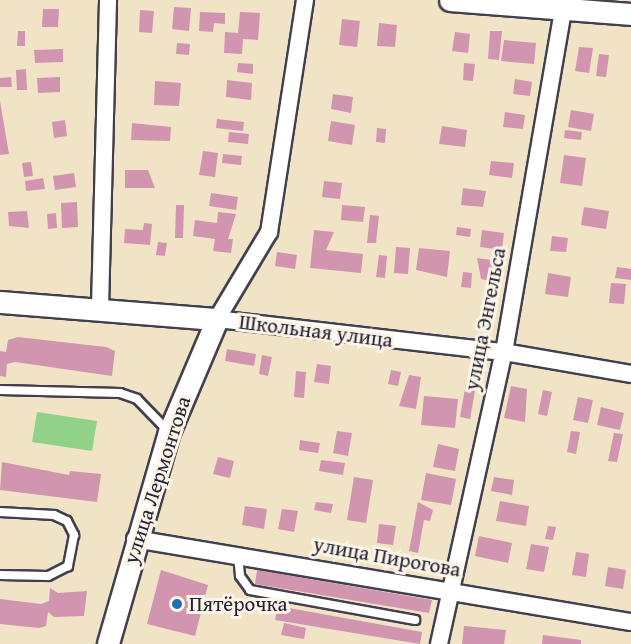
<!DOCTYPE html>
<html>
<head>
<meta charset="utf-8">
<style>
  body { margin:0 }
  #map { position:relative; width:631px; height:644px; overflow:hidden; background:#f1e4c6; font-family:"Gentium Book Plus",serif }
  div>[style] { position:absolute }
  .green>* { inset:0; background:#92d188 }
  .building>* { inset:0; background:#d295af }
  .roads { filter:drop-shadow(2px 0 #413f50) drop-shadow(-2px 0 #413f50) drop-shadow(0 2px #413f50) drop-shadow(0 -2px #413f50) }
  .service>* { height:8px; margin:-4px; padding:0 4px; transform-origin:4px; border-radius:4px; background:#fff }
  .minor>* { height:16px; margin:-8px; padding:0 8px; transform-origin:8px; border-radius:8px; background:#fff }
  .tertiary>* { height:21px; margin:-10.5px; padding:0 10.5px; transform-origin:10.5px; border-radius:10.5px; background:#fff }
  .dots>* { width:16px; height:16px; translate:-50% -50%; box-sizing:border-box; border:3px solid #fcf5e5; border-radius:50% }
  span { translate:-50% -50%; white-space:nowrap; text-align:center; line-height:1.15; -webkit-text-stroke:6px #fcf5e5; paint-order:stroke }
  .street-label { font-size:21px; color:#22223b }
  .poi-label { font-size:21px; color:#22223b }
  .left { translate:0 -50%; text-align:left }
</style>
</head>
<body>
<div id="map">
  <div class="green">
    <i style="clip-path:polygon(37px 412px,97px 421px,92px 451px,32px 442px)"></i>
  </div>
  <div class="building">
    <i style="clip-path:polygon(174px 7px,191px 8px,189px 31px,172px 29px)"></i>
    <i style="clip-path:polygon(43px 9px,59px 9px,58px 27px,42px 27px)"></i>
    <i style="clip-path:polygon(140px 10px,154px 11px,152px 33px,139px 32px)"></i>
    <i style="clip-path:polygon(200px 12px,225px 13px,225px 24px,214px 23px,213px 32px,199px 31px)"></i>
    <i style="clip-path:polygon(240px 12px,260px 13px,258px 40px,243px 39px,242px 54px,224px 53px,225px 32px,238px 33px)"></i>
    <i style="clip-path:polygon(342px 19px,360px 21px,357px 47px,339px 45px)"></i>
    <i style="clip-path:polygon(379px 23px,397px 25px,395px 47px,377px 46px)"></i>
    <i style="clip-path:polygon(18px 31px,25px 31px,25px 46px,17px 46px)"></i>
    <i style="clip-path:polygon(490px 31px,502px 31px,499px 60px,488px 59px)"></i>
    <i style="clip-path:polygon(455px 32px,470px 34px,468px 53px,452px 51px)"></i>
    <i style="clip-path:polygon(504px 40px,536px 43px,534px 64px,501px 61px)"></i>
    <i style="clip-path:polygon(177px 43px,190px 44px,189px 55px,176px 54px)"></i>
    <i style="clip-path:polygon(579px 47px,593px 48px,589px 73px,575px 71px)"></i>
    <i style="clip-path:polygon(63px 49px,63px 62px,35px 63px,34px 50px)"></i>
    <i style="clip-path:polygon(599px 54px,609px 55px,606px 77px,596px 76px)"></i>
    <i style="clip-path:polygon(238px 63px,253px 64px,253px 74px,237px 72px)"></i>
    <i style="clip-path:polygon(464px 63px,475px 64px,473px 81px,463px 80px)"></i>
    <i style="clip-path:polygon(26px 69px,27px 90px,17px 90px,16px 70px)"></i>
    <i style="clip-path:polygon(11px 77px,12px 87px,0 87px,0 78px)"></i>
    <i style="clip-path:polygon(60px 77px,60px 92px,38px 93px,37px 78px)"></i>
    <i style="clip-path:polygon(515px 79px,532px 82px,530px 96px,513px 94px)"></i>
    <i style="clip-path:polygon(227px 80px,252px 83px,251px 100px,226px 97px)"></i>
    <i style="clip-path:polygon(155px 81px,181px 83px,179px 106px,154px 105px)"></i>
    <i style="clip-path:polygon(333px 94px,353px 97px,351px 113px,331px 109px)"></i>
    <i style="clip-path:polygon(0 101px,9px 154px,0 155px)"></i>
    <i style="clip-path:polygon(571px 110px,594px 114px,591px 131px,568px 127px)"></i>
    <i style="clip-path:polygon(505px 112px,525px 115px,523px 129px,503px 127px)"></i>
    <i style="clip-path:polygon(217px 119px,244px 122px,243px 131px,216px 128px)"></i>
    <i style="clip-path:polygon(65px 120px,67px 136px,54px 138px,52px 122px)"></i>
    <i style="clip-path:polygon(331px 121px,355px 125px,352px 145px,328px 141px)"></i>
    <i style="clip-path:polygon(132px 123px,171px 127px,170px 141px,131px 140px)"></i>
    <i style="clip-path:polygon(442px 126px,467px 130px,465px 147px,439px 144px)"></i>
    <i style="clip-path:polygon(377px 128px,386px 129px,385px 143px,376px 142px)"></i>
    <i style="clip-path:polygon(565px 130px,582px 132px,581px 140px,564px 138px)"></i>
    <i style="clip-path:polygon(229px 132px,249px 134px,248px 144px,228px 142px)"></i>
    <i style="clip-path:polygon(203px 151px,218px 153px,215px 177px,199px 175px)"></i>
    <i style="clip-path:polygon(223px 154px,242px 156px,241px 165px,222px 163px)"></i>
    <i style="clip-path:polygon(564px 155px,586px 158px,582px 186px,560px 183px)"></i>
    <i style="clip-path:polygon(491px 161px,514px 163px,512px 178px,489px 175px)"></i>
    <i style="clip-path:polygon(31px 162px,33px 176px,24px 177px,22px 163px)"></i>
    <i style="clip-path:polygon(125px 170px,148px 170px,155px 188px,125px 188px)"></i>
    <i style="clip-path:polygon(74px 173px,76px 187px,55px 190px,53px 176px)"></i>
    <i style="clip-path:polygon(43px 178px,45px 189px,26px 191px,25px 181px)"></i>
    <i style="clip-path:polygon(324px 181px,342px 183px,340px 199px,322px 197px)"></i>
    <i style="clip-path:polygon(463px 188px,486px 191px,483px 207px,461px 205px)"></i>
    <i style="clip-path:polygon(211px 193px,238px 197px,236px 210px,209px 206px)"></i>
    <i style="clip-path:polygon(77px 202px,78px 227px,62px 228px,61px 203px)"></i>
    <i style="clip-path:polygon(176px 205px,184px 205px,183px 238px,175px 238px)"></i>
    <i style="clip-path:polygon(342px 205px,365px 207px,363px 222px,341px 220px)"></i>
    <i style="clip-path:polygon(584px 207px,609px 211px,606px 229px,581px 225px)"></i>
    <i style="clip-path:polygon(27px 211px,29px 228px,9px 226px,8px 212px)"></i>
    <i style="clip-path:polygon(218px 212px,236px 214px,228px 239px,233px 239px,231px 253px,213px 251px,215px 239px,193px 236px,195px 220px,217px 223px)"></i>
    <i style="clip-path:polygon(56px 213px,57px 228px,48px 229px,47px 214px)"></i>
    <i style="clip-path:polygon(370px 215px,379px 216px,376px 243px,367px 243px)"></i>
    <i style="clip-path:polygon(144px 223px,152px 224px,150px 245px,124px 243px,125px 229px,143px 230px)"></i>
    <i style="clip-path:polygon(457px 227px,471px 229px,470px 237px,456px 235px)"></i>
    <i style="clip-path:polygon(314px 230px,334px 232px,326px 250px,363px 254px,361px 273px,310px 268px)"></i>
    <i style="clip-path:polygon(482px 230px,504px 233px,502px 250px,480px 247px)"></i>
    <i style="clip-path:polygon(552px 236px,568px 238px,566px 252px,550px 251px)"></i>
    <i style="clip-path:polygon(158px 242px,167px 243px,165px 256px,156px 255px)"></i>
    <i style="clip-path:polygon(396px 247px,410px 248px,408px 274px,394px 273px)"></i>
    <i style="clip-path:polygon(419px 248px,450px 251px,447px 277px,416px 270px)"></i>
    <i style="clip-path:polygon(277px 252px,297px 255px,295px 269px,275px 266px)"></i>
    <i style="clip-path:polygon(379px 255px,387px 256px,385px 278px,376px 277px)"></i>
    <i style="clip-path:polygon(477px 258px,500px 261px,497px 282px,481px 279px)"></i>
    <i style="clip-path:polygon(617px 267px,631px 269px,631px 280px,615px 278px)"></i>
    <i style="clip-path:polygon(463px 272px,472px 273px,471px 288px,461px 287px)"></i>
    <i style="clip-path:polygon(548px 273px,571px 277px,568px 297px,545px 294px)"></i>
    <i style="clip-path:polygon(611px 283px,626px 284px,624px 304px,609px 303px)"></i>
    <i style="clip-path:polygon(18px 337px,106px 347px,115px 351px,112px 376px,15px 362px,7px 364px,6px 377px,0 376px,0 351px,6px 352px,8px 340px)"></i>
    <i style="clip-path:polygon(227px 349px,256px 354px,254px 366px,225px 361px)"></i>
    <i style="clip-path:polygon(262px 355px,272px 357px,268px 376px,259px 374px)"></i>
    <i style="clip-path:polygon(317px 364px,331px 366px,329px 384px,314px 382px)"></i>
    <i style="clip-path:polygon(391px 370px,401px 372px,398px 386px,388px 384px)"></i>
    <i style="clip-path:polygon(296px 371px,306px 372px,304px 398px,294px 397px)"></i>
    <i style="clip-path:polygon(409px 375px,421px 377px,416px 409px,399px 406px)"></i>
    <i style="clip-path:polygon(466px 383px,476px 385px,470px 419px,460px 417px)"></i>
    <i style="clip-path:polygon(511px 386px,527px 389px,525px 422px,504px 418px)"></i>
    <i style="clip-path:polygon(543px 390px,552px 392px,547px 416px,538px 414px)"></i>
    <i style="clip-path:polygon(424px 396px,458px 399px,455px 428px,421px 425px)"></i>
    <i style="clip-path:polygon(578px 397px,593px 400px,588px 423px,573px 420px)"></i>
    <i style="clip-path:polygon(601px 407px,624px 413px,620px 430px,597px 425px)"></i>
    <i style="clip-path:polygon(337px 431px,352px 433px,348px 456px,333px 453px)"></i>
    <i style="clip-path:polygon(571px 431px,580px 432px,576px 454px,567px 452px)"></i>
    <i style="clip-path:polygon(614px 433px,623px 434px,617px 462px,608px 461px)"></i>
    <i style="clip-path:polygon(300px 440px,320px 443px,318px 453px,299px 450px)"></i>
    <i style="clip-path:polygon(438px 444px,459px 449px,455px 471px,433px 467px)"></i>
    <i style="clip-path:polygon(218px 457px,234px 461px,230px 478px,213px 474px)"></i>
    <i style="clip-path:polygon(321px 460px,345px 463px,343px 475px,319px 471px)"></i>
    <i style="clip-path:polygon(2px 462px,69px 475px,70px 471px,101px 474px,97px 502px,0 490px)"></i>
    <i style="clip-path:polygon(426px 473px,456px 479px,451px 505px,421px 500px)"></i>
    <i style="clip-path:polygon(354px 477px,373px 480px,366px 523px,347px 520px)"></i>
    <i style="clip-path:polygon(494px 477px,514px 480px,512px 495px,491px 491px)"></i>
    <i style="clip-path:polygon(500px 501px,529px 506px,526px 526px,496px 521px)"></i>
    <i style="clip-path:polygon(316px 502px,333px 504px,331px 513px,314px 510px)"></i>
    <i style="clip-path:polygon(418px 502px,433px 510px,430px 521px,424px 520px,418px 553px,409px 551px)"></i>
    <i style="clip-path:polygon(245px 506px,267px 509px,264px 529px,242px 525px)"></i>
    <i style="clip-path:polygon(282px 509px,298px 511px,294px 532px,278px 529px)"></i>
    <i style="clip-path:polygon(379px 524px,396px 526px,393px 545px,377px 543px)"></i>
    <i style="clip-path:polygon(548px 526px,556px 527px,553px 540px,545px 539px)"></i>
    <i style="clip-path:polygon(479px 536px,512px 543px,508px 563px,475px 556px)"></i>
    <i style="clip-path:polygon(531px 544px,549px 547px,544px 572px,526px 569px)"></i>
    <i style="clip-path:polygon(576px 552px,589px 554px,586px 577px,572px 575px)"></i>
    <i style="clip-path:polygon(608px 567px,626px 570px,623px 589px,605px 586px)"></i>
    <i style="clip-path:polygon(161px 570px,208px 585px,195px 636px,147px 624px)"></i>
    <i style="clip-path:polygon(257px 570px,432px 600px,429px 613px,255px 584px)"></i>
    <i style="clip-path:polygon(50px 588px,58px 593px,87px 591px,84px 616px,54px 617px,48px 612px,46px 626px,39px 628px,0 624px,0 599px,41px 604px,49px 601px)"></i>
    <i style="clip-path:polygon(278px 606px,422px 632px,420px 644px,275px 620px)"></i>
    <i style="clip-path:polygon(284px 623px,306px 628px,304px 639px,281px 635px)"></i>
    <i style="clip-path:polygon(464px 626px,506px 630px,504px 644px,462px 644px)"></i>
    <i style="clip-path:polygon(543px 635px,581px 640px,581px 644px,542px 644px)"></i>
  </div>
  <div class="roads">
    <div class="service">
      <i style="left:0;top:390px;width:120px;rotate:1.4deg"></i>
      <i style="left:120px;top:393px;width:18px;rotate:19deg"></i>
      <i style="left:137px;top:399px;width:45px;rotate:45.9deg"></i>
      <i style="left:0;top:512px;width:54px;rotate:3.2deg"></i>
      <i style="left:54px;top:515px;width:14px;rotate:25deg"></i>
      <i style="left:67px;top:521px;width:16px;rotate:63deg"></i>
      <i style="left:74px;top:535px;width:32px;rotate:101deg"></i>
      <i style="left:68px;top:566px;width:22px;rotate:153deg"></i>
      <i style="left:48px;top:576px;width:48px;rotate:-178.8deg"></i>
      <i style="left:238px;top:556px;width:20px;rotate:84deg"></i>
      <i style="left:240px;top:576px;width:17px;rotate:54deg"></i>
      <i style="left:250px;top:590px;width:168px;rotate:10.3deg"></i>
    </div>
    <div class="minor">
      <i style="left:305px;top:0;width:235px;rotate:98.8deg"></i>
      <i style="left:269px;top:232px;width:101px;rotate:120.9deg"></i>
      <i style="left:217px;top:319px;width:289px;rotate:6.6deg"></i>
      <i style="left:504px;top:352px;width:129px;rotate:9.8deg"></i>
      <i style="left:100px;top:307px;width:307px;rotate:-88.5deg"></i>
      <i style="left:135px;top:539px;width:503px;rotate:9.5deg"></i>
      <i style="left:439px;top:644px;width:299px;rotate:-77.5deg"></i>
      <i style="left:504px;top:352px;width:357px;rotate:-80.2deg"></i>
    </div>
    <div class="tertiary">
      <i style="left:450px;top:0;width:182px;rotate:4.4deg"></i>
      <i style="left:0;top:302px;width:218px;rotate:4.5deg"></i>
      <i style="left:217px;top:319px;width:123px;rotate:113deg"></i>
      <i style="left:169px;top:432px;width:221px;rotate:106.1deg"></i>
    </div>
  </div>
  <div class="dots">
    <i style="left:177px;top:604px;background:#1f6fb2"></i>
  </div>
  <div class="street-label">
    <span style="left:485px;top:319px;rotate:-79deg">улица Энгельса</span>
    <span style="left:316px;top:331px;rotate:7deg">Школьная улица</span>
    <span style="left:157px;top:480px;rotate:-72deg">улица Лермонтова</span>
    <span style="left:387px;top:557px;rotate:10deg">улица Пирогова</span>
  </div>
  <div class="poi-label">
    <span class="left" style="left:189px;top:604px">Пятёрочка</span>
  </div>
</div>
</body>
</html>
